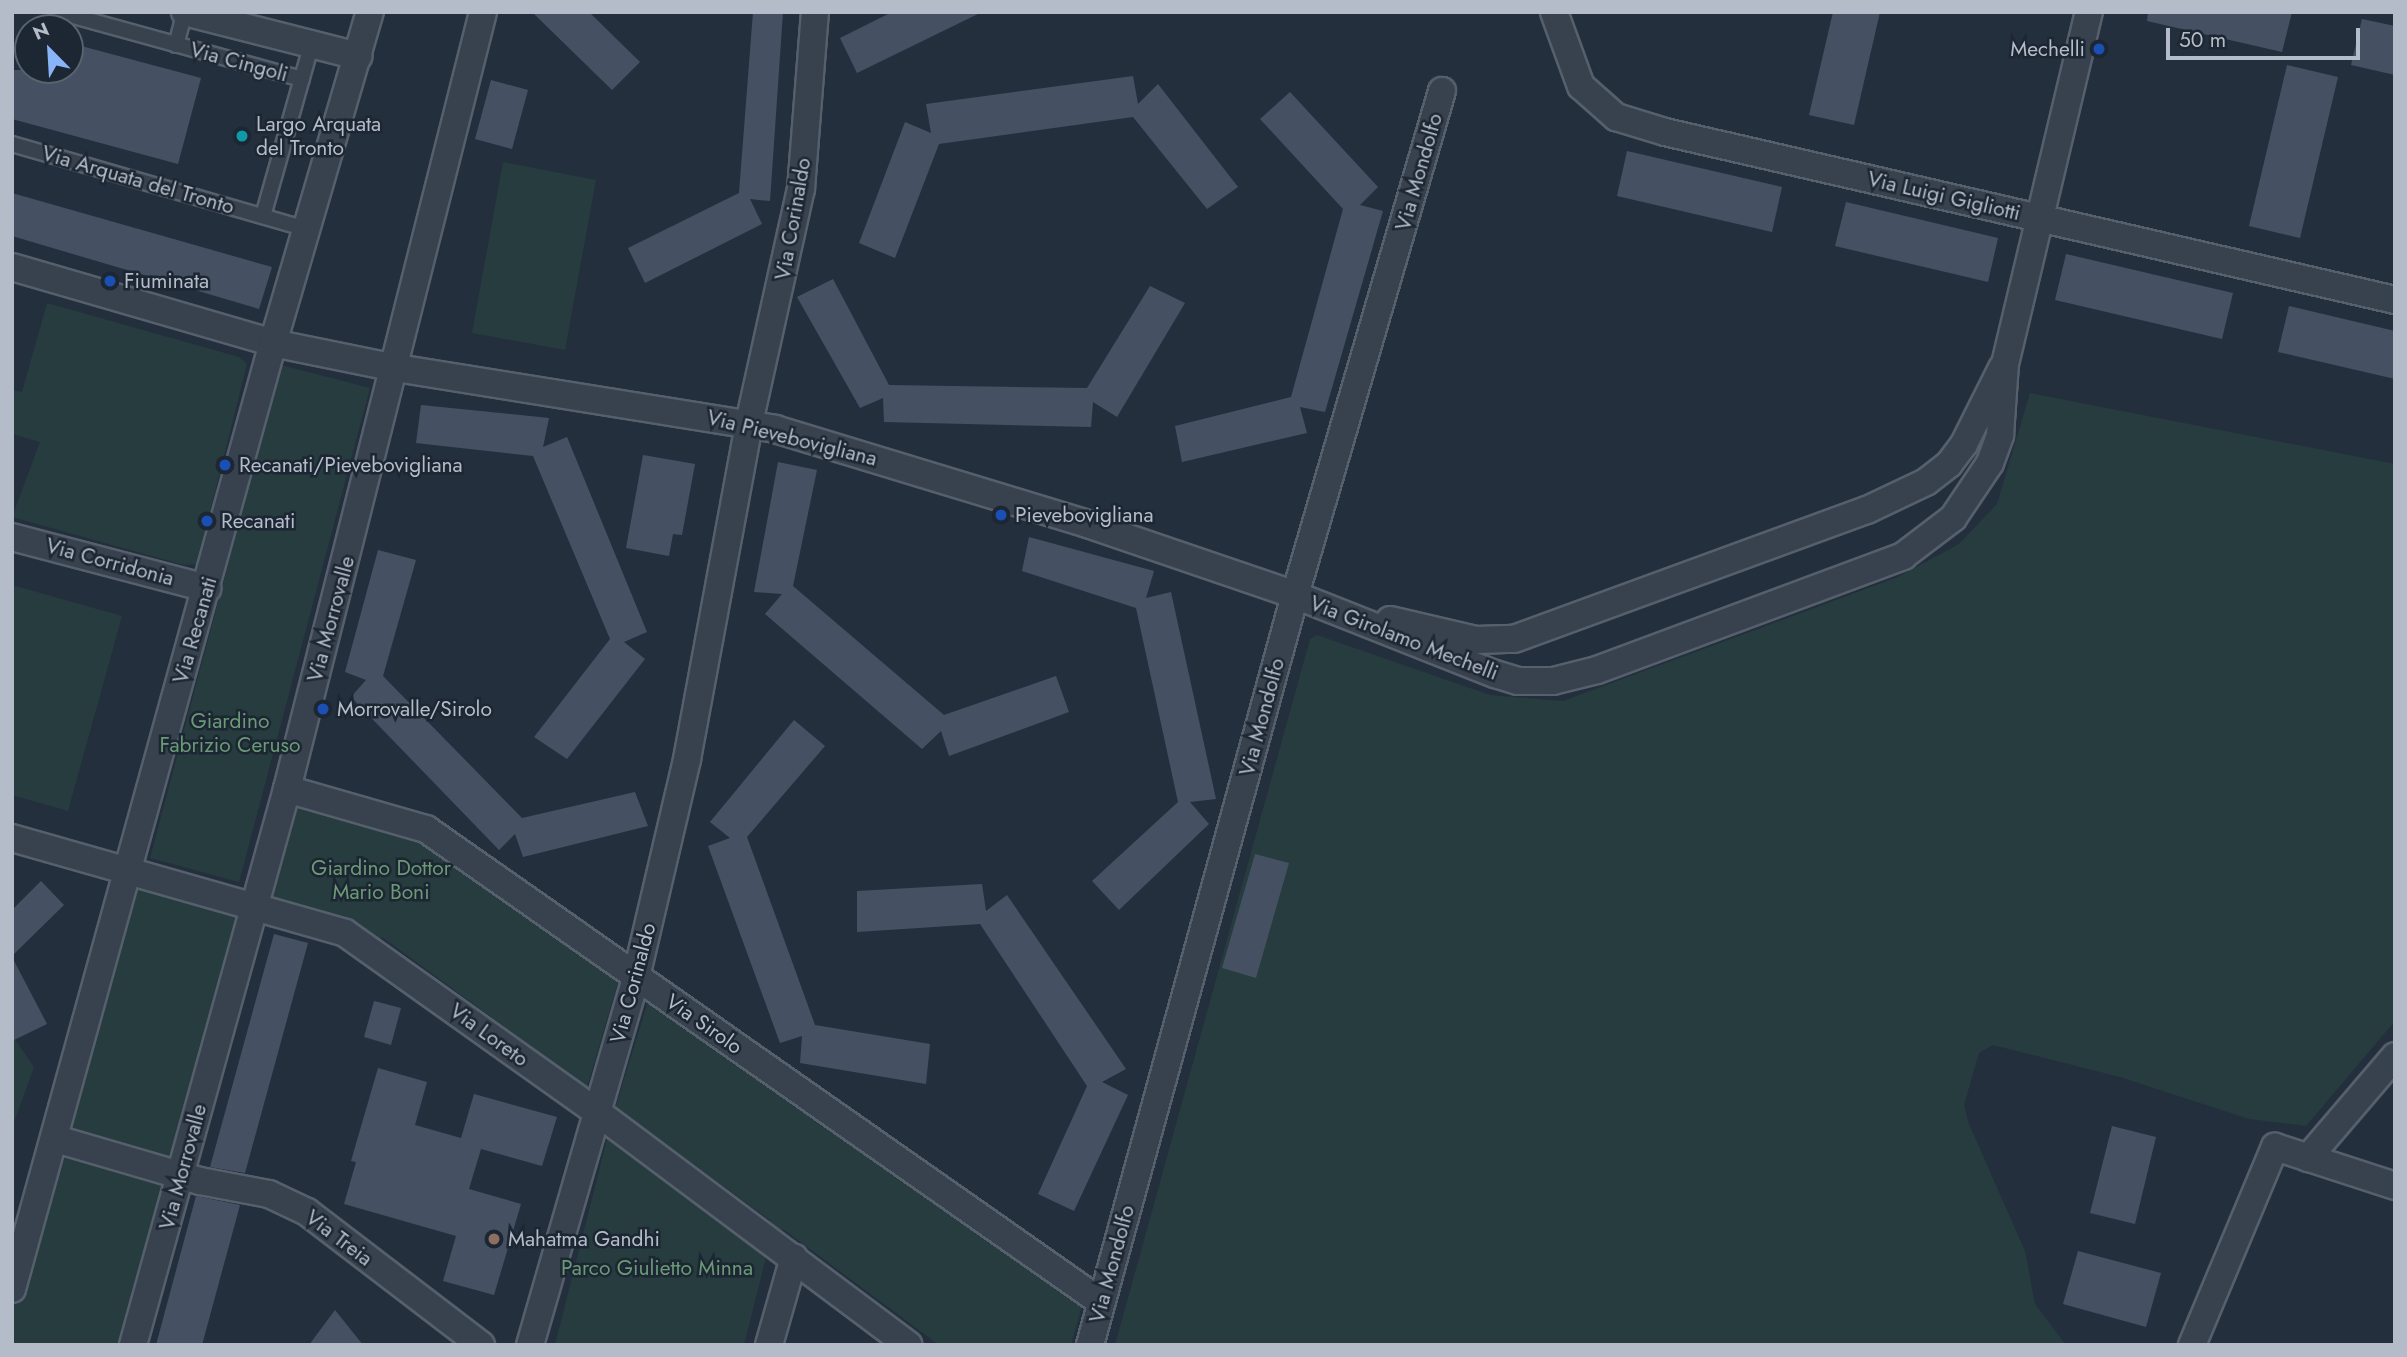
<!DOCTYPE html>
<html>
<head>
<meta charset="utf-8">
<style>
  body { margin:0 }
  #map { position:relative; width:2407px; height:1357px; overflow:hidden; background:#242f3e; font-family:Jost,sans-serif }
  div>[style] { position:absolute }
  .green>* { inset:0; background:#263c3f }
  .building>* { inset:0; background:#455162 }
  .roads { filter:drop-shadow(2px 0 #565f6c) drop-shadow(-2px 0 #565f6c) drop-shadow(0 2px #565f6c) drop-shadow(0 -2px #565f6c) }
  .lane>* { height:14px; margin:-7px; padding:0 7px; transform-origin:7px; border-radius:7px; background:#38414e }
  .street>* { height:26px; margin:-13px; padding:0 13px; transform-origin:13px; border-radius:13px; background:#38414e }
  .dots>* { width:19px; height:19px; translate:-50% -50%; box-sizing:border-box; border:4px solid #1d2633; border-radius:50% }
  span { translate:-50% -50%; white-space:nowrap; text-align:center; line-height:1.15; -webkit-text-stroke:5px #1d2633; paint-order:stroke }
  .poi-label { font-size:21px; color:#b4bcc9 }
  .right { translate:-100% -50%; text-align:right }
  .left { translate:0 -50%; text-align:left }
  .street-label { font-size:21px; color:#b4bcc9 }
  .park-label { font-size:21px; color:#6b9a76 }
  .frame { position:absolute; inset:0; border:14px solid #b4bcc9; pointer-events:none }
  .north { position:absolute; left:14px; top:14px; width:70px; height:70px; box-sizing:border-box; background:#1d2633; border:2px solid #59626f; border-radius:50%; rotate:336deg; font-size:19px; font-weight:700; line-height:28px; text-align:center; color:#b4bcc9 }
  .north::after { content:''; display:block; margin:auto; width:24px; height:32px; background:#8ab4f8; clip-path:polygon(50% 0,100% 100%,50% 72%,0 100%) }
  .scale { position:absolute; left:2166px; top:28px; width:194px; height:32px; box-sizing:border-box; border:4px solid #b4bcc9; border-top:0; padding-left:9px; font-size:21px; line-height:24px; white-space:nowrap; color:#b4bcc9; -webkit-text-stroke:5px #1d2633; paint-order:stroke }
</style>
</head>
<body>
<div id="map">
  <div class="green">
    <i style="clip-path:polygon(503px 162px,596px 180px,565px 350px,472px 333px)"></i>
    <i style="clip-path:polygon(47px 303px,239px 357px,247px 364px,197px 564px,184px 565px,12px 517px,40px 442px,12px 434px,12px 390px,22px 392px)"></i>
    <i style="clip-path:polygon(281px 365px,370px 388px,239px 882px,150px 858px)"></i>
    <i style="clip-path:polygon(2030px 393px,2395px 464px,2395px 1021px,2306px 1126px,2249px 1119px,2120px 1077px,1993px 1045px,1979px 1053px,1964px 1105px,1969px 1124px,2025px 1251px,2035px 1304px,2066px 1345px,1115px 1345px,1310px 639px,1317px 635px,1490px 695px,1563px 701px,1898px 577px,1959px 544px,1997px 504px)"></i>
    <i style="clip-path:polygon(12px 585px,122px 616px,68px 811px,12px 795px)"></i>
    <i style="clip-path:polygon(297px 804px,417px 832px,444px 851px,441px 857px,585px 959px,590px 953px,619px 979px,586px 1091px,560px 1077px,565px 1071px,382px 937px,376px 943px,269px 899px)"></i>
    <i style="clip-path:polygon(126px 881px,254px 906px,123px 1345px,12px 1345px,12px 1305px)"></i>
    <i style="clip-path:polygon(649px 998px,672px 1011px,668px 1018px,862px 1153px,867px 1147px,879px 1155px,875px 1162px,1047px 1281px,1052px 1275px,1083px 1302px,1071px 1345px,939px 1345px,783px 1229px,778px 1235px,766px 1227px,770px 1220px,645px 1129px,639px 1135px,614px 1112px)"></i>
    <i style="clip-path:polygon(12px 1035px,34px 1067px,12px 1128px)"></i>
    <i style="clip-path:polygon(608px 1135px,618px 1136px,766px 1257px,744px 1345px,555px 1345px)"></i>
  </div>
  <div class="building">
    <i style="clip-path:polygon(532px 12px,589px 12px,640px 62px,612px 90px)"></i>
    <i style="clip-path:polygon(753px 12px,783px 12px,770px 201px,750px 199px,762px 224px,645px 283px,628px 248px,739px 193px)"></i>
    <i style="clip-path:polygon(892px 12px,982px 12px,857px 73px,840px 38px)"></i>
    <i style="clip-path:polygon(1833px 12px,1880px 12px,1854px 125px,1809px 115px)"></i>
    <i style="clip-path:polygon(2148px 12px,2292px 12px,2282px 52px,2147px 21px)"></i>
    <i style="clip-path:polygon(2362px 19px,2395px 26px,2395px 75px,2351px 65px)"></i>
    <i style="clip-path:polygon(70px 43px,201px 78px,178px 164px,12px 119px,12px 70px,70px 70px)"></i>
    <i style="clip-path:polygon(2287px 65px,2338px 77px,2300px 238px,2249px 226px)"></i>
    <i style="clip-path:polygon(1133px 76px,1138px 104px,1158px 84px,1238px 187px,1207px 209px,1133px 117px,939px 144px,895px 258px,859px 243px,905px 122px,931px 133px,926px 104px)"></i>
    <i style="clip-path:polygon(491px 80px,528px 90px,512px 149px,475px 139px)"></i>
    <i style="clip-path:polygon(1290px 92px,1378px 187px,1360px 205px,1383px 211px,1325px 412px,1300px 407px,1307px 433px,1182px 462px,1175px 426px,1291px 397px,1343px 209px,1260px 119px)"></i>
    <i style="clip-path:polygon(1627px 151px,1782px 187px,1772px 232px,1617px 196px)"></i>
    <i style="clip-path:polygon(12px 193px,272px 267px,259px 309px,12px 236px)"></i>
    <i style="clip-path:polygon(1846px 202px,1998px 238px,1988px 282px,1835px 246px)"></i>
    <i style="clip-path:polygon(2066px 254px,2233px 293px,2222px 339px,2055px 300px)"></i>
    <i style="clip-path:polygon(833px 279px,889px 385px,1087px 388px,1150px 286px,1185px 303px,1117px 417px,1093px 402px,1091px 427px,884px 422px,883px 398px,860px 408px,797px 297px)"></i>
    <i style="clip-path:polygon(2289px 306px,2395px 331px,2395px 379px,2278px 352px)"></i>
    <i style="clip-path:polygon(421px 405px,549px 418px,543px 447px,567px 437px,647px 632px,624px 642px,645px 659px,567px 759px,534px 737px,610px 639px,533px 456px,416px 443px)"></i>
    <i style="clip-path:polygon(643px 455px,695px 464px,682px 535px,673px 534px,669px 556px,626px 548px)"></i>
    <i style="clip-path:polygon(778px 462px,817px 470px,793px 586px,944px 715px,1056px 676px,1069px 712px,949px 756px,941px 731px,922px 749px,765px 614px,782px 594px,754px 592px)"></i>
    <i style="clip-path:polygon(1029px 537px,1154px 571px,1146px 598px,1171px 592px,1216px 799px,1190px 802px,1209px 824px,1119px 910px,1092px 881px,1178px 802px,1136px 608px,1022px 571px)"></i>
    <i style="clip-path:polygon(378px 550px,416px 560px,383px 676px,522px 818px,635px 792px,648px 826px,523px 857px,515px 834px,499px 850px,351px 697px,366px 680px,345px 672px)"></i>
    <i style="clip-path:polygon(794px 720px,825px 746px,747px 837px,815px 1025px,930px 1044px,926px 1084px,800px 1063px,802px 1036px,780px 1043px,708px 846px,730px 838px,710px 822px)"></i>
    <i style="clip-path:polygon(1255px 854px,1289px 863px,1256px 978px,1222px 968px)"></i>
    <i style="clip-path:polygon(41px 881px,64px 905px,12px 956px,12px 910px)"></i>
    <i style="clip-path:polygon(982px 884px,986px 911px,1007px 895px,1126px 1069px,1102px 1082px,1128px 1095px,1074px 1211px,1038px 1194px,1087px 1086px,980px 924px,857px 932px,857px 891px)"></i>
    <i style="clip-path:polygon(274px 934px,308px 943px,245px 1173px,210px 1167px)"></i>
    <i style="clip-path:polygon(12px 957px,47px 1024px,12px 1041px)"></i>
    <i style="clip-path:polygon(374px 1001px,401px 1008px,391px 1045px,364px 1037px)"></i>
    <i style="clip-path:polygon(378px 1068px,427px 1082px,415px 1125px,461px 1138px,474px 1094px,557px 1117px,542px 1166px,481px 1149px,469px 1189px,521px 1204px,494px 1295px,443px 1281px,456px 1236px,344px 1204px,356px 1162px,351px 1161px)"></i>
    <i style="clip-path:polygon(2112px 1126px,2156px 1137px,2135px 1224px,2090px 1213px)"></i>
    <i style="clip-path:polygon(196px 1196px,240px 1205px,202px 1345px,156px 1345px)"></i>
    <i style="clip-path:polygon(2078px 1251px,2161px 1273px,2146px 1327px,2063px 1304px)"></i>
    <i style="clip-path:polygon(335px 1310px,363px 1345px,309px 1345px)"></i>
  </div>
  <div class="roads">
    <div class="lane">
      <i style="left:59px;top:12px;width:252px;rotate:15.4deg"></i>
      <i style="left:176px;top:45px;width:34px;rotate:-75deg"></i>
      <i style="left:12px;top:144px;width:307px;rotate:16.1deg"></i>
      <i style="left:263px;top:216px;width:177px;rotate:-74.2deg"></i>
    </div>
    <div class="street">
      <i style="left:185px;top:12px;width:179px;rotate:14.3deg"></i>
      <i style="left:1554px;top:12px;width:79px;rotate:70deg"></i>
      <i style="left:1581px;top:86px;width:47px;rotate:41.5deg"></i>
      <i style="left:1616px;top:117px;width:51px;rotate:17deg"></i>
      <i style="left:1665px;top:132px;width:749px;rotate:12.96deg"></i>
      <i style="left:12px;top:267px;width:272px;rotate:16.2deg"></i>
      <i style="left:273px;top:343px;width:126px;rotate:11.5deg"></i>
      <i style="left:396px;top:368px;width:384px;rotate:9.1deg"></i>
      <i style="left:775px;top:429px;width:326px;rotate:16.9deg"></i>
      <i style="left:1087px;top:524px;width:220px;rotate:18.8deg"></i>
      <i style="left:1295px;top:595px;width:215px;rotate:21.6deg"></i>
      <i style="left:1495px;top:674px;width:24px;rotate:17deg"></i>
      <i style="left:1518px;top:681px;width:35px"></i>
      <i style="left:1553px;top:681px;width:45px;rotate:-14deg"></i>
      <i style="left:1597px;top:670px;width:327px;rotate:-20.4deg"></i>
      <i style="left:1903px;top:556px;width:63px;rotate:-37.2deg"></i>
      <i style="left:1953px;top:518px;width:66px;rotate:-56.1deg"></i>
      <i style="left:1990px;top:463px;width:30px;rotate:-70deg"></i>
      <i style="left:2000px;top:435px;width:71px;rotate:-86deg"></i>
      <i style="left:2005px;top:364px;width:362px;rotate:-76.6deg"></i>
      <i style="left:12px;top:537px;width:202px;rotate:14.7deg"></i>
      <i style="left:1390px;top:620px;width:88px;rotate:13.1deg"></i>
      <i style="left:1476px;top:640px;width:38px;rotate:-2deg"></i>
      <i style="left:1514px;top:639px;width:376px;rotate:-20.1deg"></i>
      <i style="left:1867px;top:510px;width:65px;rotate:-25.4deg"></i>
      <i style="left:1926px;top:482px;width:29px;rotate:-38deg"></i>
      <i style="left:1949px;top:464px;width:25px;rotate:-53deg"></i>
      <i style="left:1964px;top:444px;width:85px;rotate:-63.4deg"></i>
      <i style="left:287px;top:789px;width:145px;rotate:16.1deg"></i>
      <i style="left:426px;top:829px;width:824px;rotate:35.02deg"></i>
      <i style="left:12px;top:838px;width:346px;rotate:15.9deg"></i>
      <i style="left:345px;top:933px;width:309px;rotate:35.4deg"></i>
      <i style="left:597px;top:1112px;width:389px;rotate:36.8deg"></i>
      <i style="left:56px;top:1139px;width:150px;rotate:16.3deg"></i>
      <i style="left:200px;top:1181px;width:70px;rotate:10.7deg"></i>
      <i style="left:269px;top:1194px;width:42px;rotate:25.3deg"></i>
      <i style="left:307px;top:1212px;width:219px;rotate:37.4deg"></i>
      <i style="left:2308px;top:1158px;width:134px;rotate:-49.5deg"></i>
      <i style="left:12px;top:1289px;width:981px;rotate:-74.58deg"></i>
      <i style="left:273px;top:343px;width:345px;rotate:-73.7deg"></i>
      <i style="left:133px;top:1345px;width:577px;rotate:-74.52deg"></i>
      <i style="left:287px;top:789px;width:801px;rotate:-75.84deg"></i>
      <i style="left:530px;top:1345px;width:383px;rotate:-73.9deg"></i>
      <i style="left:636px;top:977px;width:224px;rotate:-76.8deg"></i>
      <i style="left:687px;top:759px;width:342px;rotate:-79.5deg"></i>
      <i style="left:749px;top:423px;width:240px;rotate:-77.5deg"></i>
      <i style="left:801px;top:189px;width:178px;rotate:-85.5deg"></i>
      <i style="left:769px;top:1345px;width:91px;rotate:-74.1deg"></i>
      <i style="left:1090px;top:1345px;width:778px;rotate:-74.71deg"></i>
      <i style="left:1295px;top:595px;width:525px;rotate:-73.74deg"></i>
      <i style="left:2192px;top:1345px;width:215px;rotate:-67.3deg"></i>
      <i style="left:2275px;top:1147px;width:126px;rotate:18deg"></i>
    </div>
  </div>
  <div class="dots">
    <i style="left:2099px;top:49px;background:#1a4fb4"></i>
    <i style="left:242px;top:136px;background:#0f9aa8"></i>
    <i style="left:110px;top:281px;background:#1a4fb4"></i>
    <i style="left:225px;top:465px;background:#1a4fb4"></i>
    <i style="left:1001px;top:515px;background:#1a4fb4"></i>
    <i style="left:207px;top:521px;background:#1a4fb4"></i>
    <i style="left:323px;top:709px;background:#1a4fb4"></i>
    <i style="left:494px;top:1239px;background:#8d6e63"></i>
  </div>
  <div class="poi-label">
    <span class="right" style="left:2085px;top:49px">Mechelli</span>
    <span class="left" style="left:256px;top:136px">Largo Arquata<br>del Tronto</span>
    <span class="left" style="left:124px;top:281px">Fiuminata</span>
    <span class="left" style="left:239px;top:465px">Recanati/Pievebovigliana</span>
    <span class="left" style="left:1015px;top:515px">Pievebovigliana</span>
    <span class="left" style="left:221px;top:521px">Recanati</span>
    <span class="left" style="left:337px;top:709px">Morrovalle/Sirolo</span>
    <span class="left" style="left:508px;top:1239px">Mahatma Gandhi</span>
  </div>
  <div class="street-label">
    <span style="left:239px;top:62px;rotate:15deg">Via Cingoli</span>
    <span style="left:1419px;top:172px;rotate:-74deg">Via Mondolfo</span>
    <span style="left:138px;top:180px;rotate:16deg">Via Arquata del Tronto</span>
    <span style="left:1944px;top:196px;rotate:13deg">Via Luigi Gigliotti</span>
    <span style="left:793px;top:219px;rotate:-80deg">Via Corinaldo</span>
    <span style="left:792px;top:438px;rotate:14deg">Via Pievebovigliana</span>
    <span style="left:110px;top:562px;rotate:15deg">Via Corridonia</span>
    <span style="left:331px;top:619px;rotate:-75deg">Via Morrovalle</span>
    <span style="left:195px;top:630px;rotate:-74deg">Via Recanati</span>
    <span style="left:1404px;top:638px;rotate:21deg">Via Girolamo Mechelli</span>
    <span style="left:1262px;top:717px;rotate:-75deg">Via Mondolfo</span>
    <span style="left:633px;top:983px;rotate:-75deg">Via Corinaldo</span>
    <span style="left:704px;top:1024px;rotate:35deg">Via Sirolo</span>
    <span style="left:489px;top:1035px;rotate:36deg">Via Loreto</span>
    <span style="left:183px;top:1167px;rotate:-75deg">Via Morrovalle</span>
    <span style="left:339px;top:1238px;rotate:37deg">Via Treia</span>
    <span style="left:1112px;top:1264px;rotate:-75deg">Via Mondolfo</span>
  </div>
  <div class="park-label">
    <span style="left:230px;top:733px">Giardino<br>Fabrizio Ceruso</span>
    <span style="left:381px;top:880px">Giardino Dottor<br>Mario Boni</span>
    <span style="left:657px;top:1268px">Parco Giulietto Minna</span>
  </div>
  <div class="frame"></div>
  <div class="north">N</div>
  <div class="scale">50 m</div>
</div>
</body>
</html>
